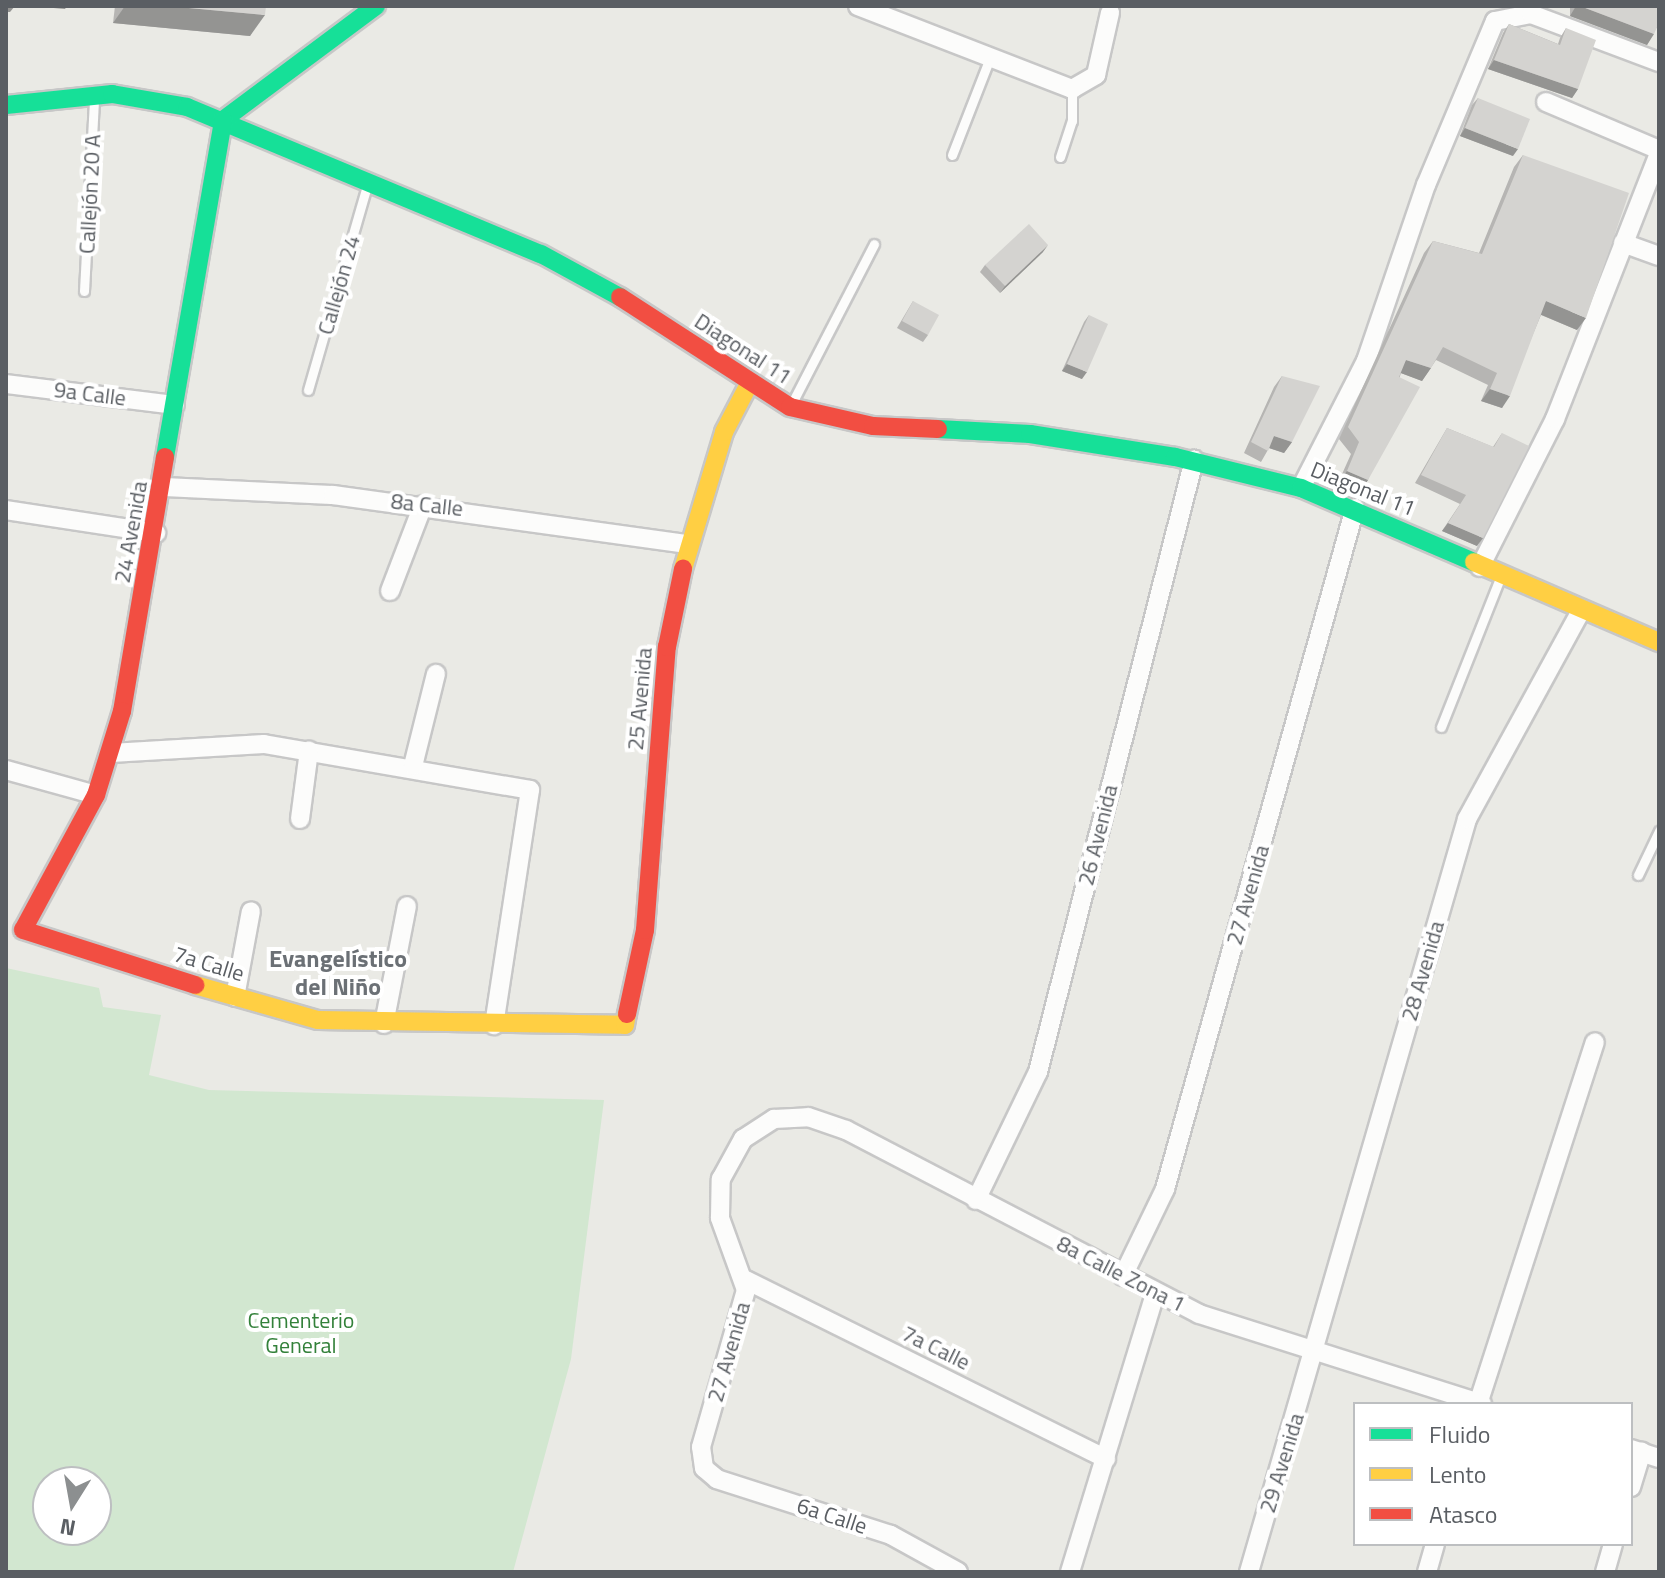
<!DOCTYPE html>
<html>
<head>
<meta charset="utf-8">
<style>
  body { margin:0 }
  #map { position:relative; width:1665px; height:1578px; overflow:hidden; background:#eaeae5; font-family:"Titillium Web",sans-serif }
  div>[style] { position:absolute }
  .green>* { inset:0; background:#d2e7d0 }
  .roads { filter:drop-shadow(2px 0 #c7c7c7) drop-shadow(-2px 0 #c7c7c7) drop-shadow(0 2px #c7c7c7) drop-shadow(0 -2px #c7c7c7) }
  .lane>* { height:9px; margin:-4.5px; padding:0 4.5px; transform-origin:4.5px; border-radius:4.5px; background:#fcfcfb }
  .street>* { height:18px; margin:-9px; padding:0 9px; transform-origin:9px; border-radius:9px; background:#fcfcfb }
  .fast>* { height:18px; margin:-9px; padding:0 9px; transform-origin:9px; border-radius:9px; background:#16e098 }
  .slow>* { height:18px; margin:-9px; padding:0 9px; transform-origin:9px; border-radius:9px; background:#ffcf43 }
  .jam>* { height:18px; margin:-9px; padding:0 9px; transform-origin:9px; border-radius:9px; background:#f24e42 }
  .wall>* { inset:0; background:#b6b5b3 }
  .shaded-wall>* { inset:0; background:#949492 }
  .building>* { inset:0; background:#d4d3d0 }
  span { translate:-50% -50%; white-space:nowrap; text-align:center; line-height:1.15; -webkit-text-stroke:8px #fff; paint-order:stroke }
  .street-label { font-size:22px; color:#5a5e63 }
  .park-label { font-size:22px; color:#33813a }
  .neighbourhood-label { font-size:24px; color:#6b7075; font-weight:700 }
  .frame { position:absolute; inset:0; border:8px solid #5a5e63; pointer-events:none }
  .legend { position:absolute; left:1353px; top:1402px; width:280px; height:144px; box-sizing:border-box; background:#fff; border:2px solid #bdbfc1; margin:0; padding:10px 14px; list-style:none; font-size:24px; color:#5a5e63 }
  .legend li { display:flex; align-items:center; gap:16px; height:40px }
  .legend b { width:40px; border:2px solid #bdbfc1 }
  .north { position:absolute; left:32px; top:1466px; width:80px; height:80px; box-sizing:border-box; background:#fff; border:2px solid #bdbfc1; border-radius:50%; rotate:191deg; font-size:22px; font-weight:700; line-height:32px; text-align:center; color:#5a5e63 }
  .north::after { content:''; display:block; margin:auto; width:28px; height:36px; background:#8c8f90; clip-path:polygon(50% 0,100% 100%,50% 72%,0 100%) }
</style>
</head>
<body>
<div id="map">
  <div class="green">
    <i style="clip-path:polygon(evenodd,6px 968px,99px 988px,103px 1007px,161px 1015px,149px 1075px,209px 1090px,604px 1100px,571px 1359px,513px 1572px,6px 1572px,6px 968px,48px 1482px,96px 1482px,96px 1530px,48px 1530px,48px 1482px)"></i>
  </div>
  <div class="roads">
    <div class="lane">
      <i style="left:952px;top:155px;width:107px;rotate:-68.7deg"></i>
      <i style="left:1060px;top:157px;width:38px;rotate:-72deg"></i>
      <i style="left:1072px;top:121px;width:32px;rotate:-90deg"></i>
      <i style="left:84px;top:291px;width:192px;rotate:-87deg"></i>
      <i style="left:308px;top:390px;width:212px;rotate:-73.9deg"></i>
      <i style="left:791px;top:405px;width:181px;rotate:-62.7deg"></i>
      <i style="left:1441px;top:727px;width:160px;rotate:-68.4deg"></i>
      <i style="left:1638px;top:875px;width:49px;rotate:-64.5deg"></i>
    </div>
    <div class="street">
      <i style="left:858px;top:6px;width:230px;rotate:21.2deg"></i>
      <i style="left:1072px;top:89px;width:28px;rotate:-30deg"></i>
      <i style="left:1096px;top:75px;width:64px;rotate:-77.3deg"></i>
      <i style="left:1546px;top:102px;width:123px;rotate:23deg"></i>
      <i style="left:1623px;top:243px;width:38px;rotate:20deg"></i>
      <i style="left:6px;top:384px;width:170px;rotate:7.1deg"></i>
      <i style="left:163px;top:487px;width:170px;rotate:2.7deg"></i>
      <i style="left:333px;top:495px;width:358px;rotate:7.9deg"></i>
      <i style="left:1301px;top:488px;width:143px;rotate:-62.9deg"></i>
      <i style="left:1366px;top:361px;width:186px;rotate:-71.2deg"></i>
      <i style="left:1426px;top:185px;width:178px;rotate:-67.2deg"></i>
      <i style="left:1495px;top:21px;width:37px;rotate:-11deg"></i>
      <i style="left:1531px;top:14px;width:137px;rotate:20.6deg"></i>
      <i style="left:6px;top:510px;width:152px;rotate:8.7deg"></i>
      <i style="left:1480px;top:567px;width:166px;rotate:-63.1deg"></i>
      <i style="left:1555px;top:419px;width:285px;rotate:-68.6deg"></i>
      <i style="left:390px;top:591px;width:92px;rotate:-69deg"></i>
      <i style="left:111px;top:753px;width:153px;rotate:-3.4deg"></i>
      <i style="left:264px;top:744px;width:270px;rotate:9.8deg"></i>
      <i style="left:530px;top:790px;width:238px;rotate:98.7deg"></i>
      <i style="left:413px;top:766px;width:95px;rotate:-76deg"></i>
      <i style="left:6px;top:770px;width:93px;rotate:15.5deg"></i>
      <i style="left:300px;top:819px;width:69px;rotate:-82.5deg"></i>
      <i style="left:235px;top:997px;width:87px;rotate:-79.5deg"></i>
      <i style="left:384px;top:1024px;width:120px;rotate:-79deg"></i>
      <i style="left:976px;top:1200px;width:142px;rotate:-64.2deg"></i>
      <i style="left:1038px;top:1072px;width:632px;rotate:-75.7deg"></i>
      <i style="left:1123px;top:1276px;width:97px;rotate:-64.2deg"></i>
      <i style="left:1165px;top:1189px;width:707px;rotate:-74.41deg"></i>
      <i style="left:746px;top:1280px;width:402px;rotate:26.4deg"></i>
      <i style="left:1478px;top:1404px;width:380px;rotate:-72.1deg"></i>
      <i style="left:1631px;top:1449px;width:29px;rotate:18deg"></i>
      <i style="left:1631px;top:1487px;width:37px;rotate:-73deg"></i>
      <i style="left:958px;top:1572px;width:77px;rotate:-151.1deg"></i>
      <i style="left:891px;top:1535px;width:183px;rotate:-162.2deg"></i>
      <i style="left:717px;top:1479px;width:17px;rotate:-140deg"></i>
      <i style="left:704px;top:1468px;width:21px;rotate:-98deg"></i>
      <i style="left:701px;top:1447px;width:163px;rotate:-74deg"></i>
      <i style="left:746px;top:1290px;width:77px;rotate:-109.9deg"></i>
      <i style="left:720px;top:1218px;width:39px;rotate:-89deg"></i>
      <i style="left:721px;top:1179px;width:46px;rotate:-61.2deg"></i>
      <i style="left:743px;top:1139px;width:37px;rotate:-33deg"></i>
      <i style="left:774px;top:1119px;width:34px;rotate:-3deg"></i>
      <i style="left:808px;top:1117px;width:40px;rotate:18.9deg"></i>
      <i style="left:846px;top:1130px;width:398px;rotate:27.5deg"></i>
      <i style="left:1199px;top:1314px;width:297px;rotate:17.6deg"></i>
      <i style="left:1070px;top:1572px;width:291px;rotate:-73deg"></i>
      <i style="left:1249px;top:1572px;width:784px;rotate:-73.85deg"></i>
      <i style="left:1467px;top:819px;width:239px;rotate:-61.3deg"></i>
      <i style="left:1427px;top:1572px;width:29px;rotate:-74deg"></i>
      <i style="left:1605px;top:1572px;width:29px;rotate:-74deg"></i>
    </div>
    <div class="fast">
      <i style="left:6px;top:105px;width:107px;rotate:-5.9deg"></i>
      <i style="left:112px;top:94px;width:76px;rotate:9.8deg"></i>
      <i style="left:187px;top:107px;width:383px;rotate:22.6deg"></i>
      <i style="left:541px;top:254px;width:90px;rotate:28.6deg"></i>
      <i style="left:223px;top:120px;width:191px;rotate:-36.7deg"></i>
      <i style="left:938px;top:429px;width:92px;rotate:3.1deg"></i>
      <i style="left:1030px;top:434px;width:147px;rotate:9deg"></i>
      <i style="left:1175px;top:457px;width:130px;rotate:13.8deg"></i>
      <i style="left:1301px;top:488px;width:188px;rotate:23.2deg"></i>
      <i style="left:165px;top:457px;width:342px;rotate:-80.2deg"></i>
    </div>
    <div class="slow">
      <i style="left:1474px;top:562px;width:202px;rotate:23.4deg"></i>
      <i style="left:683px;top:569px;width:143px;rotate:-73.3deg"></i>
      <i style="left:724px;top:432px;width:52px;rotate:-62.4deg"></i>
      <i style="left:195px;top:985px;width:128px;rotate:15.9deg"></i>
      <i style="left:318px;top:1020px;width:307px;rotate:0.9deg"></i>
      <i style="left:625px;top:1025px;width:11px;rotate:-80deg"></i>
    </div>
    <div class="jam">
      <i style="left:620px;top:297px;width:202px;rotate:32.9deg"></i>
      <i style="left:790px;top:407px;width:85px;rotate:12.9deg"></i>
      <i style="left:873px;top:426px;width:65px;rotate:2.6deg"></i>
      <i style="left:165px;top:457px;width:258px;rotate:99.6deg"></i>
      <i style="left:122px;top:711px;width:88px;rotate:107.2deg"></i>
      <i style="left:96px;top:795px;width:153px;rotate:118.4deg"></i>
      <i style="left:23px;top:930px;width:181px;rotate:17.7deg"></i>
      <i style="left:627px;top:1014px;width:86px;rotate:-77.9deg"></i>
      <i style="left:645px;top:930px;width:284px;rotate:-85.6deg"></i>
      <i style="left:667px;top:647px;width:80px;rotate:-78.4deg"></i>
    </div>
  </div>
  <div class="wall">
    <i style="clip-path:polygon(115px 6px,266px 6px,250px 36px,113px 23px)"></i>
    <i style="clip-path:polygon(1570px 6px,1659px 6px,1658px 25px,1647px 45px,1570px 16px)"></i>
    <i style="clip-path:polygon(1509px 24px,1558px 44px,1560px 38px,1566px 28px,1578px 89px,1572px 98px,1488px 69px,1503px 33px)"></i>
    <i style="clip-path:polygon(1478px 98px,1513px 156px,1460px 136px,1472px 105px)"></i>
    <i style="clip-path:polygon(1523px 155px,1577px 330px,1541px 315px,1502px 408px,1481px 401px,1488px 385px,1436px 360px,1422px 381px,1401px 373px,1368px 480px,1360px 492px,1338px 483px,1351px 454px,1339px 439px,1424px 253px,1433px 241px,1479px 253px,1514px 167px)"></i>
    <i style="clip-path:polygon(1043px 252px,1000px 293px,980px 272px,985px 265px)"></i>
    <i style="clip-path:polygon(913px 301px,928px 335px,923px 342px,897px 328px)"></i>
    <i style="clip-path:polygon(1089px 315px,1082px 379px,1062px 371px,1084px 322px)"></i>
    <i style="clip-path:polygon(1282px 376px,1292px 442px,1284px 453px,1269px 448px,1261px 462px,1244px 453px,1274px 387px)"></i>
    <i style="clip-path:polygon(1447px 428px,1493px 447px,1502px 433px,1477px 546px,1442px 531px,1460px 504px,1415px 483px)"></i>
  </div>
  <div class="shaded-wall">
    <i style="clip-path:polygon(6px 6px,15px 6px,10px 12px,6px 12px)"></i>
    <i style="clip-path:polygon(31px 6px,67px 6px,65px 9px)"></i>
    <i style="clip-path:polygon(125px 6px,167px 6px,265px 15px,250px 36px,113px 23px)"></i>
    <i style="clip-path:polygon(1576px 6px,1580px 6px,1654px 34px,1647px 45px,1570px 16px)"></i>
    <i style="clip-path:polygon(1494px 60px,1578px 89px,1572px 98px,1488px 69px)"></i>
    <i style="clip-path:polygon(1465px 128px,1518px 149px,1513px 156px,1460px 136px)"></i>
    <i style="clip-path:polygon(1048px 245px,1043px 252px,1000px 293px,1005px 286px)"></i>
    <i style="clip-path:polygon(1546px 301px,1586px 318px,1577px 330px,1537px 313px)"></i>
    <i style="clip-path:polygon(1406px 360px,1431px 368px,1422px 381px,1398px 372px)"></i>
    <i style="clip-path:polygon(1067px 364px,1087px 372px,1082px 379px,1062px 371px)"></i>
    <i style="clip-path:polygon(1490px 389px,1510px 396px,1502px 408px,1481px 401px)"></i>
    <i style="clip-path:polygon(1274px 436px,1292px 442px,1284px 453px,1266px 447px)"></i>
    <i style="clip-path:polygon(1347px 471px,1368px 480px,1360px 492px,1338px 483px)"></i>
    <i style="clip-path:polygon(1448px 523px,1483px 538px,1477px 546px,1442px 531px)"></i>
  </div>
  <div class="building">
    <i style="clip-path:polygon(167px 6px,266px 6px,265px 15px)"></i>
    <i style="clip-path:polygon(1580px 6px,1659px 6px,1659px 22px,1654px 34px)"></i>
    <i style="clip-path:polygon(1509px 24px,1560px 45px,1566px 28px,1596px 40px,1578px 89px,1494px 60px)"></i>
    <i style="clip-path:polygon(1478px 98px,1530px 119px,1518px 149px,1465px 128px)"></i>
    <i style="clip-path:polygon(1523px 155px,1629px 193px,1586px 318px,1546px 301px,1510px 396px,1490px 389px,1497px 373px,1443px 347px,1431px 368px,1406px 360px,1399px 377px,1420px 387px,1368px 480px,1347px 471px,1359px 442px,1348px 427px,1433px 241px,1482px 254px)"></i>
    <i style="clip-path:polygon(1029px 224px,1048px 245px,1005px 286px,985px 265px)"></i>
    <i style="clip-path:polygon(913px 301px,939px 315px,928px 335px,902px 321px)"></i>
    <i style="clip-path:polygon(1089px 315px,1108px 324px,1087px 372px,1067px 364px)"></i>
    <i style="clip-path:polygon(1282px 376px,1320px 386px,1292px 442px,1274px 436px,1268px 451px,1251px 442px)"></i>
    <i style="clip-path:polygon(1447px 428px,1494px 447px,1502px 433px,1529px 446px,1483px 538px,1448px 523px,1466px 495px,1421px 475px)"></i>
  </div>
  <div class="street-label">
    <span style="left:90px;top:194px;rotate:-87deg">Callejón 20 A</span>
    <span style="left:339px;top:285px;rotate:-74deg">Callejón 24</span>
    <span style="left:743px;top:349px;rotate:33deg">Diagonal 11</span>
    <span style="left:90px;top:394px;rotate:7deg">9a Calle</span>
    <span style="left:1363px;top:489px;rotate:22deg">Diagonal 11</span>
    <span style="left:427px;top:505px;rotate:6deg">8a Calle</span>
    <span style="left:131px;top:532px;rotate:-80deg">24 Avenida</span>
    <span style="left:640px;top:699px;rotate:-85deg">25 Avenida</span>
    <span style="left:1098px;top:835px;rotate:-76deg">26 Avenida</span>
    <span style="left:1248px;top:895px;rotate:-74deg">27 Avenida</span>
    <span style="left:209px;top:964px;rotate:17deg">7a Calle</span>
    <span style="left:1423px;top:971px;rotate:-74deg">28 Avenida</span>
    <span style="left:1121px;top:1274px;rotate:27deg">8a Calle Zona 1</span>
    <span style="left:936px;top:1348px;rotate:26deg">7a Calle</span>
    <span style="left:729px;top:1352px;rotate:-74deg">27 Avenida</span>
    <span style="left:1282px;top:1463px;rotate:-73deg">29 Avenida</span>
    <span style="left:832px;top:1516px;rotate:18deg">6a Calle</span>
  </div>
  <div class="park-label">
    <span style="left:301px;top:1333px">Cementerio<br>General</span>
  </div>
  <div class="neighbourhood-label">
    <span style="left:338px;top:973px">Evangelístico<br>del Niño</span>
  </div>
  <div class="frame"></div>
  <ul class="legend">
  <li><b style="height:10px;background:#16e098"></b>Fluido</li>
  <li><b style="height:10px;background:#ffcf43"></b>Lento</li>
  <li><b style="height:10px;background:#f24e42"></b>Atasco</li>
  </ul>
  <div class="north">N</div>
</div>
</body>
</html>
